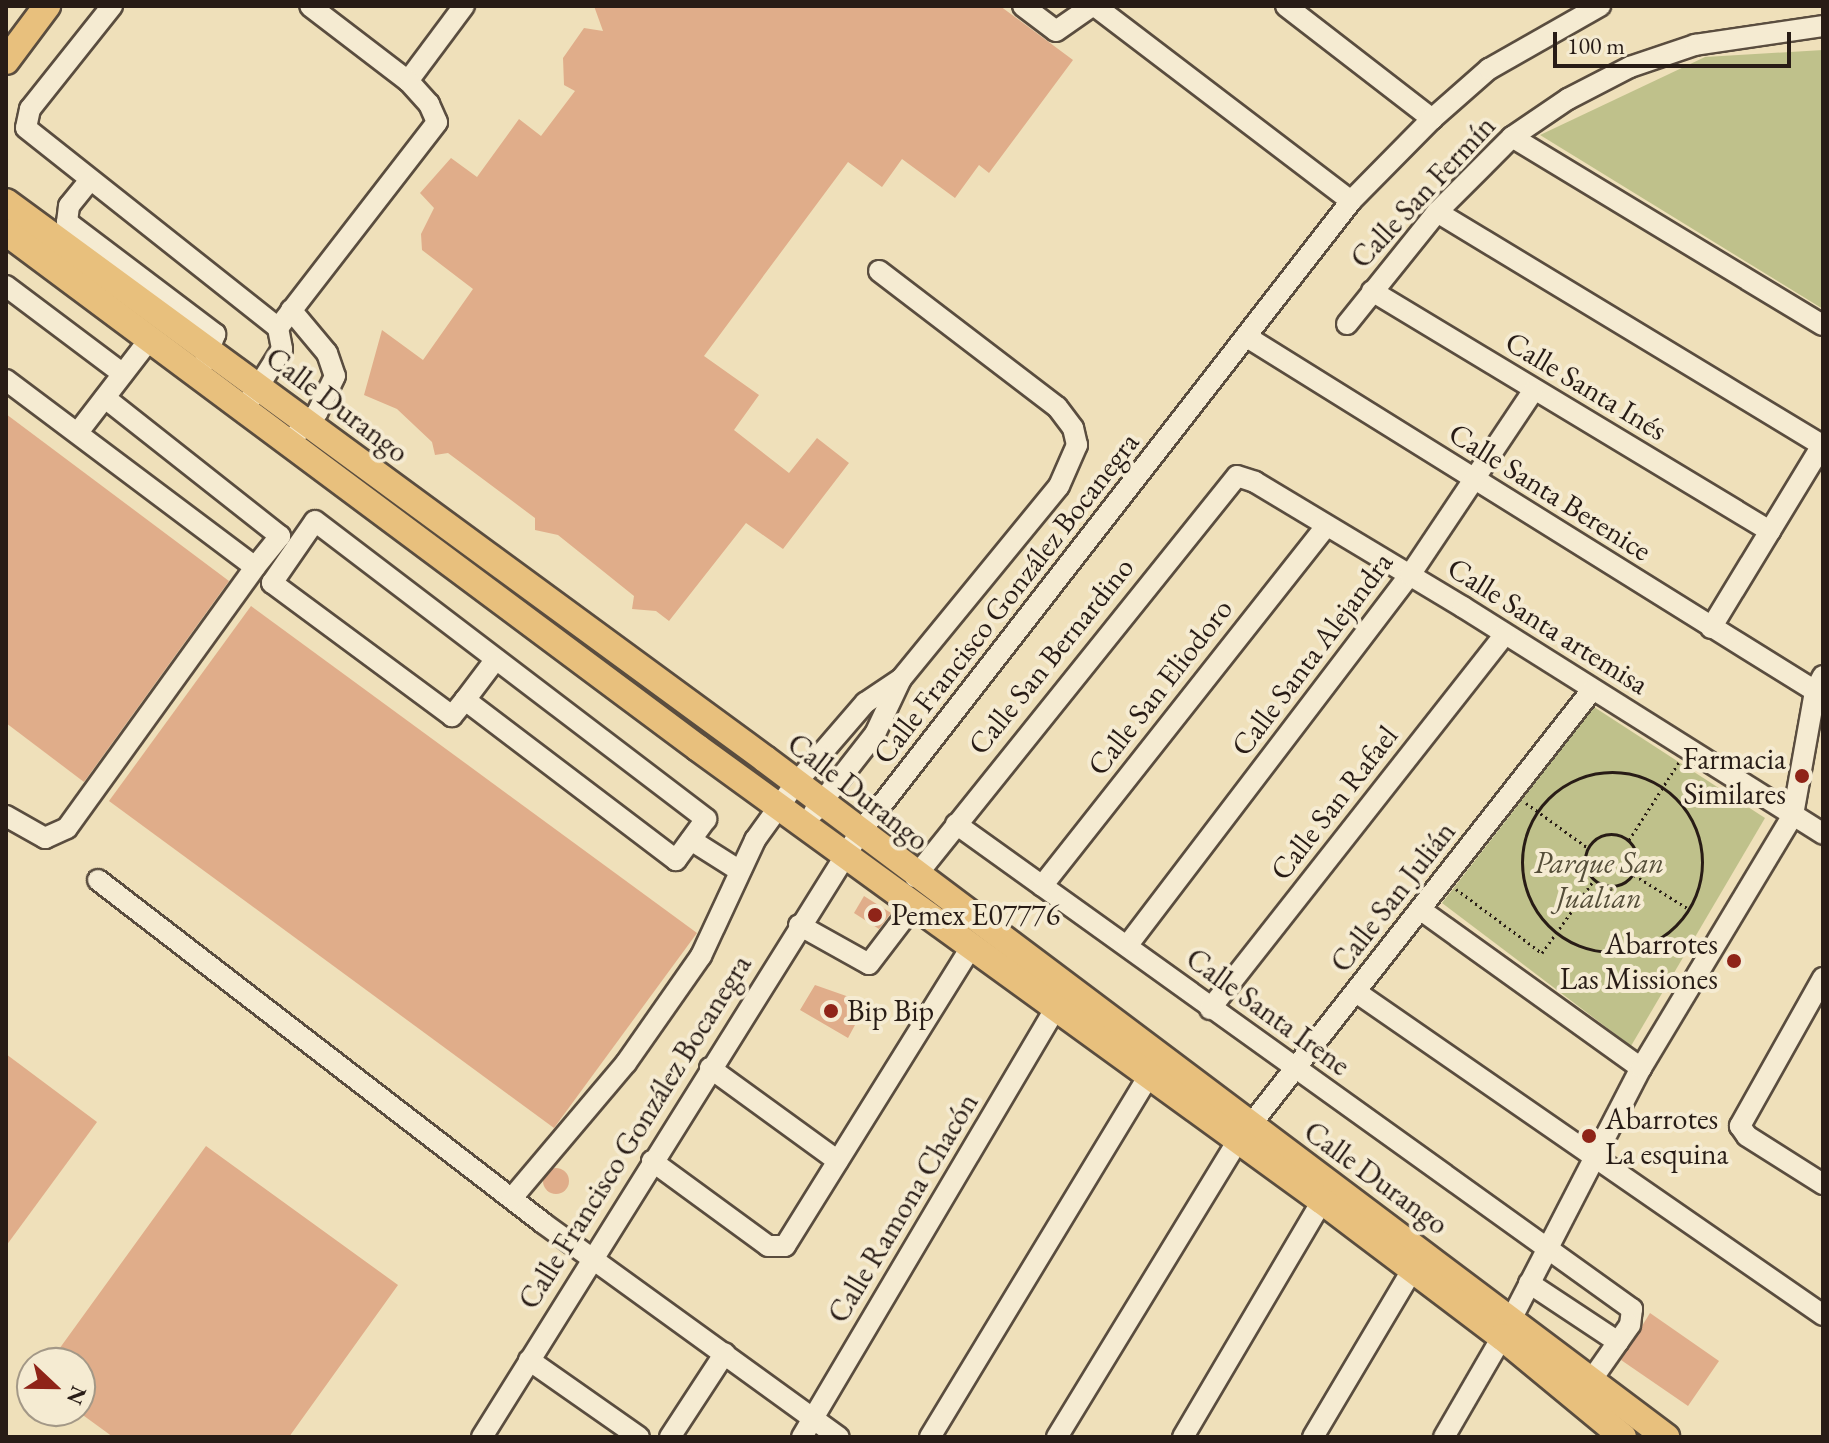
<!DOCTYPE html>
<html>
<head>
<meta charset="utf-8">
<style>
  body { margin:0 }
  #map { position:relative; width:1829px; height:1443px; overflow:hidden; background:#efe0ba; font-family:"EB Garamond",serif }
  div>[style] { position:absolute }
  .green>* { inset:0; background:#bfc18b }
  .building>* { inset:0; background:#e0ad8a }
  .round { border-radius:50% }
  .path>* { height:3px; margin-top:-1.5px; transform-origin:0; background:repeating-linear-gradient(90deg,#281c16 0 2px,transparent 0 6px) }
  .path>.ring { margin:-1.5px; padding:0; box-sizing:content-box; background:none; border:3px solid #281c16; border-radius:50% }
  .roads { filter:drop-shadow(2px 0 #5a4d3f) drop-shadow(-2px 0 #5a4d3f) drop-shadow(0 2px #5a4d3f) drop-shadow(0 -2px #5a4d3f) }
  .minor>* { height:20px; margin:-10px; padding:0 10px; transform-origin:10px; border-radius:10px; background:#f5ebd2 }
  .major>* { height:26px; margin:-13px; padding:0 13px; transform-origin:13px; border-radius:13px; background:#e8c07d }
  .dots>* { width:22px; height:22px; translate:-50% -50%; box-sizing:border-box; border:4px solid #f5ebd2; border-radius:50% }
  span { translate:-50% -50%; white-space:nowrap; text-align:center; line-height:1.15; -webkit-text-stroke:8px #f5ebd2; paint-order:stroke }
  .street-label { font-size:30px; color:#281c16 }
  .poi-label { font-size:30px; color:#281c16 }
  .right { translate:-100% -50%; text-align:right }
  .left { translate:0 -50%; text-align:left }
  .park-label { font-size:30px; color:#554e39; font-style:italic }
  .frame { position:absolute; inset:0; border:8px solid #281c16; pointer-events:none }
  .north { position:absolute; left:16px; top:1347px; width:80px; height:80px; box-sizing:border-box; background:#f5ebd2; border:2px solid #a39887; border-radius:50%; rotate:112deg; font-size:22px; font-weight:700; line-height:32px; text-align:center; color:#281c16 }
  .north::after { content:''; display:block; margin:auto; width:28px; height:36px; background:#8f2418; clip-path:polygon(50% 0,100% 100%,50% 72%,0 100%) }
  .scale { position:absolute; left:1553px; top:32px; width:238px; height:36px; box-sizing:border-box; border:4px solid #281c16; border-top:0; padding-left:10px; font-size:24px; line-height:28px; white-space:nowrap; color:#281c16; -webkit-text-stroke:6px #f5ebd2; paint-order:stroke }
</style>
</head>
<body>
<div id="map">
  <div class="green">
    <i style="clip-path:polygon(1823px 50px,1823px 309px,1540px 135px,1705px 57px)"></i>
    <i style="clip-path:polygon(1594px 707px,1765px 818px,1631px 1046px,1442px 903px)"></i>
  </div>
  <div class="building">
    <i style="clip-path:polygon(594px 6px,1000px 6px,1073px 60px,989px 173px,979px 165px,955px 198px,902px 159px,882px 187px,848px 162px,704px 356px,759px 395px,734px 430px,789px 473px,817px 438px,849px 463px,783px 549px,746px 523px,669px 621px,656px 611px,632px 609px,634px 596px,558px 535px,535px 530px,535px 518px,448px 453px,435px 455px,432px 442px,397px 409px,364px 395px,382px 330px,423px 360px,473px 289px,422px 250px,421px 234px,434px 208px,420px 193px,451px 158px,477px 177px,519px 119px,541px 136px,575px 91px,564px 85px,563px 58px,584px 28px,603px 31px)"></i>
    <i style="clip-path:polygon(6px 414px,229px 581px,84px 782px,6px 723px)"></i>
    <i style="clip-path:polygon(251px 606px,697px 933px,554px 1128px,109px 801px)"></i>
    <i style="clip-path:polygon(864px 896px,891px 913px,879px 929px,854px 913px)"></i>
    <i style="clip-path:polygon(815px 985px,852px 998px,848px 1004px,862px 1012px,848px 1038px,800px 1010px)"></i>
    <i style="clip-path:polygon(6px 1054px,97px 1122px,6px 1246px)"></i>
    <i style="clip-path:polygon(206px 1146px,398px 1285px,289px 1437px,113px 1437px,80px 1413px,80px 1363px,49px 1363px)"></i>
    <i class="round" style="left:543px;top:1168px;width:26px;height:26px"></i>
    <i style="clip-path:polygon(1650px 1313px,1719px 1361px,1688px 1406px,1621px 1360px)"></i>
  </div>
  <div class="path">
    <i class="ring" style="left:1522px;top:772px;width:177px;height:177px"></i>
    <i style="left:1526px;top:803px;width:77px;rotate:36deg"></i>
    <i class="ring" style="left:1585px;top:834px;width:49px;height:49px"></i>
    <i style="left:1629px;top:840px;width:93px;rotate:-57.3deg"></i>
    <i style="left:1634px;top:875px;width:65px;rotate:31.7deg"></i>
    <i style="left:1456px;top:889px;width:107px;rotate:36.7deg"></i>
    <i style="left:1542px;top:953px;width:90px;rotate:-54.5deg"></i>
  </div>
  <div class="roads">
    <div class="minor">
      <i style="left:112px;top:6px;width:132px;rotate:128.5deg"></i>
      <i style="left:30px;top:109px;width:19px;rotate:102deg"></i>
      <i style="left:26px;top:128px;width:322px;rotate:38.4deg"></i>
      <i style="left:278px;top:328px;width:21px;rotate:79deg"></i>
      <i style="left:282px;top:349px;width:60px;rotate:122.1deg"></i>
      <i style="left:1023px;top:6px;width:41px;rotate:37.1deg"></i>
      <i style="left:1056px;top:31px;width:44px;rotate:-34.8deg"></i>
      <i style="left:1095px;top:6px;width:322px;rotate:37.3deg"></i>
      <i style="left:1286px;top:6px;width:185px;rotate:37.7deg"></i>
      <i style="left:408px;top:81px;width:94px;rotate:-53.3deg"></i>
      <i style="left:1512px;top:137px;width:363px;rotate:31.2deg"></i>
      <i style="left:90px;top:180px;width:33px;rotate:129deg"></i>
      <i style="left:69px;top:206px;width:16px;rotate:97deg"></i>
      <i style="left:67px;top:222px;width:186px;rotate:37.1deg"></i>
      <i style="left:215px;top:334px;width:29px;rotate:110deg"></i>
      <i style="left:1437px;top:212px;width:450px;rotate:31.2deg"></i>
      <i style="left:6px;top:286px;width:146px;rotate:36.9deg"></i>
      <i style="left:1372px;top:291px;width:465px;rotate:31.1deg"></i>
      <i style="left:291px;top:310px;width:56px;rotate:50.1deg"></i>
      <i style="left:327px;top:353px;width:24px;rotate:71deg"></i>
      <i style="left:335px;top:376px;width:41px;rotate:115.9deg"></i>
      <i style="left:317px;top:413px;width:27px;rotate:135deg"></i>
      <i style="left:1347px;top:324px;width:144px;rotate:-51.2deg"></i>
      <i style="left:1437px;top:212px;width:106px;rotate:-45deg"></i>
      <i style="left:1512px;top:137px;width:68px;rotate:-34.2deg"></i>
      <i style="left:1568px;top:99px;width:70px;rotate:-27.3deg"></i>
      <i style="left:1630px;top:67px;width:69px;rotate:-18.7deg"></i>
      <i style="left:1695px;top:45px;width:129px;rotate:-8.4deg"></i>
      <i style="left:278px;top:328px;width:260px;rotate:-52.3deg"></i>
      <i style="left:437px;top:122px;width:20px;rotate:-114deg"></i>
      <i style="left:429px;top:104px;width:31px;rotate:-132deg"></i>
      <i style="left:408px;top:81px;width:123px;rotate:-142.6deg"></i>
      <i style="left:1247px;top:337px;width:679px;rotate:31.93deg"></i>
      <i style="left:6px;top:380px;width:311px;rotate:36.9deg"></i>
      <i style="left:255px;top:567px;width:40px;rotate:-51deg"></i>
      <i style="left:280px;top:536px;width:223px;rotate:-141.7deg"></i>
      <i style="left:79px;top:431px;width:115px;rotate:-52.4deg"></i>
      <i style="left:315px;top:521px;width:492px;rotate:37.3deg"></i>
      <i style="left:706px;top:819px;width:51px;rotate:126.2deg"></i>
      <i style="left:676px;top:860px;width:265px;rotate:-142.8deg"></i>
      <i style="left:465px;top:700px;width:21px;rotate:129deg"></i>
      <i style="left:452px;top:716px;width:224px;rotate:-143.5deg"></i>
      <i style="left:272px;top:583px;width:75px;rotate:-55.3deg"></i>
      <i style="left:1711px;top:628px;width:215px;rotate:-58.7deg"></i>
      <i style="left:465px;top:700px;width:51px;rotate:-52.9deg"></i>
      <i style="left:814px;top:812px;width:99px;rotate:-52deg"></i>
      <i style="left:875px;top:734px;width:61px;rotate:-64.7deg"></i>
      <i style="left:901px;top:679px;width:249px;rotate:-50.7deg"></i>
      <i style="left:1059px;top:486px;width:45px;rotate:-66.3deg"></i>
      <i style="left:1077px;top:445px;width:17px;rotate:-103deg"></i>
      <i style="left:1073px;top:428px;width:26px;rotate:-127deg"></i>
      <i style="left:1057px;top:407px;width:224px;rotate:-142.6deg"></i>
      <i style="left:6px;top:816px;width:45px;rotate:29.4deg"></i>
      <i style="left:45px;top:838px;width:24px;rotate:-24deg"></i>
      <i style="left:67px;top:828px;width:322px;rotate:-54.2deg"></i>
      <i style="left:956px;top:824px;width:832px;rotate:35.66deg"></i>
      <i style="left:1632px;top:1309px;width:16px;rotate:97deg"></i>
      <i style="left:1630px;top:1325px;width:66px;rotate:125.1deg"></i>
      <i style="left:691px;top:840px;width:58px;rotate:32.3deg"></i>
      <i style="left:915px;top:877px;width:514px;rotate:-51.24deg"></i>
      <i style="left:1237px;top:476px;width:19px;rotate:18deg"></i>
      <i style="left:1255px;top:482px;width:243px;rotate:31deg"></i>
      <i style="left:1463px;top:607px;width:426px;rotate:32.2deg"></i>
      <i style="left:98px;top:880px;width:562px;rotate:37.62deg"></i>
      <i style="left:543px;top:1223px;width:365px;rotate:35.9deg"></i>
      <i style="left:1042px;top:886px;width:459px;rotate:-51.7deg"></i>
      <i style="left:1421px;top:910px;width:271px;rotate:35.7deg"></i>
      <i style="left:799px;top:925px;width:80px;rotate:29.1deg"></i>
      <i style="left:869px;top:964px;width:74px;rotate:-52.7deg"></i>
      <i style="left:1127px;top:946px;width:467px;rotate:-52.7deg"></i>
      <i style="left:1410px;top:575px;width:221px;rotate:-56.2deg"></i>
      <i style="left:1823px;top:978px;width:170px;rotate:119.3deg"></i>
      <i style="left:1740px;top:1126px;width:12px;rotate:55deg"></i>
      <i style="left:1747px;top:1136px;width:90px;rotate:32.3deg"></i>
      <i style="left:1356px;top:992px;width:568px;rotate:34.67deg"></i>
      <i style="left:1210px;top:1009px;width:476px;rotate:-51.8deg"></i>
      <i style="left:710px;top:1068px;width:158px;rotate:36deg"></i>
      <i style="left:652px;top:1161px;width:144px;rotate:36.2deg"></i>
      <i style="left:768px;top:1246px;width:17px"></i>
      <i style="left:785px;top:1246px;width:352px;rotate:-58.1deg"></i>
      <i style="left:512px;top:1198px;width:177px;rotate:-49.8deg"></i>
      <i style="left:626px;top:1063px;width:131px;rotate:-55deg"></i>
      <i style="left:701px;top:956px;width:128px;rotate:-65deg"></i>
      <i style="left:755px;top:840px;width:70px;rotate:-54.3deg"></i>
      <i style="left:796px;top:783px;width:106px;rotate:-49.2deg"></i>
      <i style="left:865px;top:703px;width:43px;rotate:-33.7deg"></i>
      <i style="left:1529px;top:1283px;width:107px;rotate:33.5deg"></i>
      <i style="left:529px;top:1360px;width:134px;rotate:35deg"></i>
      <i style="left:482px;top:1437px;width:711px;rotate:-57.99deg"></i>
      <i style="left:859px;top:834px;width:802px;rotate:-52.14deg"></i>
      <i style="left:1351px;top:201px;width:115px;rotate:-45.4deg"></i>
      <i style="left:1432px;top:119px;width:76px;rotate:-41.3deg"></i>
      <i style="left:1489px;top:69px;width:128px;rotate:-29.6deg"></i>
      <i style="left:670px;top:1437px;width:100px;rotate:-56.8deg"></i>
      <i style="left:802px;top:1437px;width:497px;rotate:-59.4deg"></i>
      <i style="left:930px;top:1437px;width:419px;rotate:-58.8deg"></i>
      <i style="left:1057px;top:1437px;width:347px;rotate:-58.6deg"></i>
      <i style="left:1238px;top:1141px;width:573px;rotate:-51.87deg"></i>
      <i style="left:1183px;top:1437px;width:274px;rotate:-59.5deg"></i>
      <i style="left:1313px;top:1437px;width:194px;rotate:-59.3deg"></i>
      <i style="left:1444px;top:1437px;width:116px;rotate:-59.9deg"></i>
      <i style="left:1502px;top:1337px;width:303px;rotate:-62.7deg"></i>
      <i style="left:1641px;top:1068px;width:295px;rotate:-59deg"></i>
      <i style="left:1793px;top:815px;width:126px;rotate:-79.9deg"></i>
      <i style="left:1815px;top:691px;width:17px;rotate:-62deg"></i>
    </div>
    <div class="major">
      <i style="left:6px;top:61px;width:69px;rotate:-53.3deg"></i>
      <i style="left:6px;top:202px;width:941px;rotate:36.27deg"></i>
      <i style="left:765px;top:759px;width:1128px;rotate:36.96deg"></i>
      <i style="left:6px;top:232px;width:863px;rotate:36.71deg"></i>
      <i style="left:698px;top:748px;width:771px;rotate:35.98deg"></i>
      <i style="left:1322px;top:1201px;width:226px;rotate:37.1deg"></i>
      <i style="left:1502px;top:1337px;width:157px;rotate:39.6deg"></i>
    </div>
  </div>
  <div class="dots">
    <i style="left:1802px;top:776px;background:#8f2418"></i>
    <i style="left:875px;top:915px;background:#8f2418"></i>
    <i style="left:1734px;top:961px;background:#8f2418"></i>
    <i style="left:831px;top:1011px;background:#8f2418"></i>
    <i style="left:1589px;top:1136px;background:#8f2418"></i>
  </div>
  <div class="street-label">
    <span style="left:1423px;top:192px;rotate:-47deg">Calle San Fermín</span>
    <span style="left:1586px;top:386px;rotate:31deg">Calle Santa Inés</span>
    <span style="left:337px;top:405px;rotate:37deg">Calle Durango</span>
    <span style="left:1550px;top:492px;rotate:32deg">Calle Santa Berenice</span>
    <span style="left:1006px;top:598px;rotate:-52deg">Calle Francisco González Bocanegra</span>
    <span style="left:1548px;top:626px;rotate:32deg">Calle Santa artemisa</span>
    <span style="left:1312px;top:654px;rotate:-53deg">Calle Santa Alejandra</span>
    <span style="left:1051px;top:656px;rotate:-51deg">Calle San Bernardino</span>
    <span style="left:1160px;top:687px;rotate:-52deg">Calle San Eliodoro</span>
    <span style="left:858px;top:792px;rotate:38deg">Calle Durango</span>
    <span style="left:1334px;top:803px;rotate:-52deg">Calle San Rafael</span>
    <span style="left:1393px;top:897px;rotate:-52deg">Calle San Julián</span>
    <span style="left:1268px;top:1012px;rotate:36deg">Calle Santa Irene</span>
    <span style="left:635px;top:1132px;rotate:-58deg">Calle Francisco González Bocanegra</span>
    <span style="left:1376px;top:1178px;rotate:36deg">Calle Durango</span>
    <span style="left:903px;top:1208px;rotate:-59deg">Calle Ramona Chacón</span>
  </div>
  <div class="poi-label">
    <span class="right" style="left:1786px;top:776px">Farmacia<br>Similares</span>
    <span class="left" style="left:891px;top:915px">Pemex E07776</span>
    <span class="right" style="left:1718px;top:961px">Abarrotes<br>Las Missiones</span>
    <span class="left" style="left:847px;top:1011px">Bip Bip</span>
    <span class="left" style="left:1605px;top:1136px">Abarrotes<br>La esquina</span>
  </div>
  <div class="park-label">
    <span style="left:1599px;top:880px">Parque San<br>Jualian</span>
  </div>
  <div class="frame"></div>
  <div class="north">N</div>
  <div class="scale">100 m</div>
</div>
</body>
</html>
